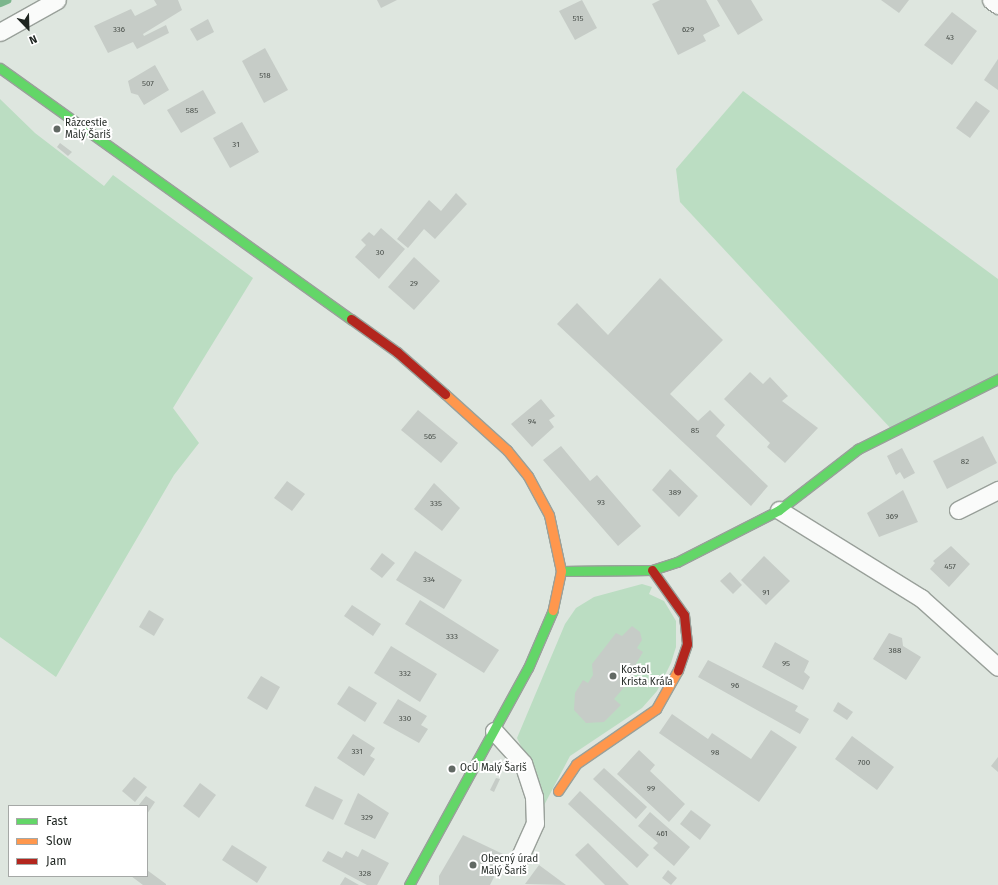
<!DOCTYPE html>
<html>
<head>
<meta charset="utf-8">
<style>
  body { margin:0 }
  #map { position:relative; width:998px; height:885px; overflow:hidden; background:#dee6df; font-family:"Fira Sans",sans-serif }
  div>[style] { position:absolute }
  .green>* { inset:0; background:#bbddc2 }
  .stream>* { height:7px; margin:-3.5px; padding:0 3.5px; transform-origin:3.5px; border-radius:3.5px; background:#7cb68d }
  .building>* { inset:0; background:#c6ccc7 }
  .roads { filter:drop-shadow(1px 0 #99a09a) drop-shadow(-1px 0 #99a09a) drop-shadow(0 1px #99a09a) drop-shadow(0 -1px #99a09a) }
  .street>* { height:17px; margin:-8.5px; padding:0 8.5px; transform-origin:8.5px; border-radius:8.5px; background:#fafbfa }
  .fast>* { height:9px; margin:-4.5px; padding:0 4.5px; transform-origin:4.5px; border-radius:4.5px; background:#63d668 }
  .slow>* { height:9px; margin:-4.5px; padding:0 4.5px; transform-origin:4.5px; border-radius:4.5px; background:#ff974d }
  .jam>* { height:9px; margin:-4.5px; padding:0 4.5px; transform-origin:4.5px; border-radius:4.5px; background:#b3261e }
  .dots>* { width:11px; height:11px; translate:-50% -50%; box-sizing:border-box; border:2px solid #fff; border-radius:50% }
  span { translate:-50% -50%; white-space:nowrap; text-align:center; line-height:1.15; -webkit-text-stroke:4px #fff; paint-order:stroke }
  .number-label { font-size:8px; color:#494f4a }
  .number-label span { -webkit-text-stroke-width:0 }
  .poi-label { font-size:10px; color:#1f2521 }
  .left { translate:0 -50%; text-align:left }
  .legend { position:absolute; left:8px; top:805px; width:140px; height:72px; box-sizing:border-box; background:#fff; border:1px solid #a5a8a6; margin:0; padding:5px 7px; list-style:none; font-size:12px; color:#1f2521 }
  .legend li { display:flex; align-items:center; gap:8px; height:20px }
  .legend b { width:20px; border:1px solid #a5a8a6 }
  .north { position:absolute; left:8px; top:8px; width:40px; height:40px; -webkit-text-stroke:3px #fff; paint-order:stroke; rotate:157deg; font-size:11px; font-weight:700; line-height:16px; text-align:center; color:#1f2521 }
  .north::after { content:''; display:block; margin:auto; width:14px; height:18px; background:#1f2521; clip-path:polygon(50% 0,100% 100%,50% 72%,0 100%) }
</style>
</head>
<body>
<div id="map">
  <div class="green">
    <i style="clip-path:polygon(743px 91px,998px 279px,998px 379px,894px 432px,680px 202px,676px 169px)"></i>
    <i style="clip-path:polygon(0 99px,35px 133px,104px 186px,113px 175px,253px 278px,173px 408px,199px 443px,174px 475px,56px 677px,0 637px)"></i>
    <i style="clip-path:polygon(642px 584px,652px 587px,649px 594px,664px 601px,676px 621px,676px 647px,671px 663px,657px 691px,642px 708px,570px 756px,541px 811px,534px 773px,517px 738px,565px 624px,576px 608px,594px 597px)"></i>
  </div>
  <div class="stream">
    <i style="left:0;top:3px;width:8px;rotate:-23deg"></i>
  </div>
  <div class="building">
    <i style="clip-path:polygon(154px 0,178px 0,182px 10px,143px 34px,144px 36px,166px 25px,169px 33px,137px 49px,133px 42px,108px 53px,94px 26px,131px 9px,135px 16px,157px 5px)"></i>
    <i style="clip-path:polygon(377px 0,397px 0,381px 8px)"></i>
    <i style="clip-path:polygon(582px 0,597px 28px,575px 40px,559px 11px)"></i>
    <i style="clip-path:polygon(660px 0,706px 0,720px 26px,703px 35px,706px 41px,678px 55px,652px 4px)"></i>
    <i style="clip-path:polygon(717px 0,751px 0,763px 20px,738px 35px)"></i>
    <i style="clip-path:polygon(881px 0,909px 0,899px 13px)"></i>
    <i style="clip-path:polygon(952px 12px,977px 31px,952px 65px,924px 45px)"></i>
    <i style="clip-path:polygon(208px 19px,214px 32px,197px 41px,190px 29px)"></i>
    <i style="clip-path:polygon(265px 48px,288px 90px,264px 103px,242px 61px)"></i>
    <i style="clip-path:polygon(998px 59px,998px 90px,984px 80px)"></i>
    <i style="clip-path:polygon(155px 65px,169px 90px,144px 105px,138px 95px,131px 93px,128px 81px)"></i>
    <i style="clip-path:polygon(203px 90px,216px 113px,181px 133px,167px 110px)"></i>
    <i style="clip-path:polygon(976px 101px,990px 111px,970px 138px,956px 128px)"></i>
    <i style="clip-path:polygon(242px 122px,259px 152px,230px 168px,213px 138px)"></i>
    <i style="clip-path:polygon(60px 143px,72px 152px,68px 156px,57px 147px)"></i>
    <i style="clip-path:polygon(456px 193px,467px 204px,435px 239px,424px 229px,408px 248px,397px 239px,429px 200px,441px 211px)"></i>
    <i style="clip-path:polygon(381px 228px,405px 249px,379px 279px,355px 257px,366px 245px,361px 240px,369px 232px,374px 236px)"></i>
    <i style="clip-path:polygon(414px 257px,440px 281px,414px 310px,388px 287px)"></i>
    <i style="clip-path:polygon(660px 278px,723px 340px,670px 394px,698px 421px,710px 410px,725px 425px,716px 436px,768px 486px,751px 506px,557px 324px,577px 303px,608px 335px)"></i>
    <i style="clip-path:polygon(750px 372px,763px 384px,770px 377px,788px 396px,782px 401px,818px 428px,785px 463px,767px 447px,770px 443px,724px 399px)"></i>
    <i style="clip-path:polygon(541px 399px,555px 416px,549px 420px,554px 427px,532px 447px,511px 424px)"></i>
    <i style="clip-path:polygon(418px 410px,458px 443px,441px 463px,401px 430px)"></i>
    <i style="clip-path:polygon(983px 436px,997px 463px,947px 489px,933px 461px)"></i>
    <i style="clip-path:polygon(561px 446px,590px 481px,597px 475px,641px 526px,618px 546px,543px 460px)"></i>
    <i style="clip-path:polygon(902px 448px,915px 473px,904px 479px,900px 472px,896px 475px,887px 456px)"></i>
    <i style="clip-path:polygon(670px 469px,698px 496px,679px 517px,652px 490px)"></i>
    <i style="clip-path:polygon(287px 481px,305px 494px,292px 511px,274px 498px)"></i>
    <i style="clip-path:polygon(434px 483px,460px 508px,442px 531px,414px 509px)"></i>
    <i style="clip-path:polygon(903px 490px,918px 522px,879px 537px,867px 513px)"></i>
    <i style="clip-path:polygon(951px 546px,970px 564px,949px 587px,930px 569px,935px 563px,933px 561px)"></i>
    <i style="clip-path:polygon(415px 551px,462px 580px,444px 609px,396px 580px)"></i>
    <i style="clip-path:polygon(382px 553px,395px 563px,382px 578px,370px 569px)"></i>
    <i style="clip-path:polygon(764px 556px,790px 581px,766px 605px,741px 580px)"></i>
    <i style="clip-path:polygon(730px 572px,742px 585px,733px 594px,720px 581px)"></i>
    <i style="clip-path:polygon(420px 600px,499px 650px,484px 673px,405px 624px)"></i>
    <i style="clip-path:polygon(352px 605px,381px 624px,373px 636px,344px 616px)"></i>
    <i style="clip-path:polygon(149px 610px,164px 619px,154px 636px,139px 627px)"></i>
    <i style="clip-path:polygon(632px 626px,640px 632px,642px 640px,637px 648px,643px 652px,634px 667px,634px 676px,614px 699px,621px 705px,604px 722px,586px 723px,574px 710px,575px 693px,583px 680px,588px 683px,593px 675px,592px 664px,616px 633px,622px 636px)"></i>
    <i style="clip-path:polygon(889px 633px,902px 638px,903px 646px,921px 657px,906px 680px,873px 659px)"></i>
    <i style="clip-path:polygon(775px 642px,809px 661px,804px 672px,810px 677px,803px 690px,762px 667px)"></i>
    <i style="clip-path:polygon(391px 646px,437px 674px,420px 702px,374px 673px)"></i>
    <i style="clip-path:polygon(708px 660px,798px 706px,795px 711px,809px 719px,800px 734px,698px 677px)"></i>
    <i style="clip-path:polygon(261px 676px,280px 687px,267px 710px,247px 698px)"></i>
    <i style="clip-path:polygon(349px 686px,377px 703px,365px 722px,337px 704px)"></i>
    <i style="clip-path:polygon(398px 699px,427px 716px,421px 725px,428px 729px,419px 743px,383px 723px)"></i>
    <i style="clip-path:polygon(838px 702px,853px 712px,847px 720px,833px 711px)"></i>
    <i style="clip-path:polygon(672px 714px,708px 739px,712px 733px,751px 759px,771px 730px,797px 747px,759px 802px,659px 733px)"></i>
    <i style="clip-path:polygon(353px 734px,375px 748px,370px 756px,375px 759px,364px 776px,337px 758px)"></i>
    <i style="clip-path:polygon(852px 736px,894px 767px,877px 790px,835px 759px)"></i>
    <i style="clip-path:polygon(639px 750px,655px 765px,650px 771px,685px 804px,669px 822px,617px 774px)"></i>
    <i style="clip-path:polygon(998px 757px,998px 772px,991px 766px)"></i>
    <i style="clip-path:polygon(604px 768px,647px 807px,636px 819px,593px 779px)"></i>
    <i style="clip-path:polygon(134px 777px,147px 787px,135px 802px,122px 791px)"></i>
    <i style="clip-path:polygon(496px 778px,500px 779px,494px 792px,490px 790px)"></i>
    <i style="clip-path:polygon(200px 783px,216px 795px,199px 818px,183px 806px)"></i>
    <i style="clip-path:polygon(315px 786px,343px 800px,333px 820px,305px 806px)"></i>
    <i style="clip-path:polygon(580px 791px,649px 855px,637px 868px,568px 804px)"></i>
    <i style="clip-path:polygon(358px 793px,389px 813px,375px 839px,344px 824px)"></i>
    <i style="clip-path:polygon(146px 796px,155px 802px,147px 814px,147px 806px,138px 806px)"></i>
    <i style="clip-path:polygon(691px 810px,711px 825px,700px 840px,680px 824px)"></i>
    <i style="clip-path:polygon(650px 812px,690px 847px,674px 866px,653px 848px,658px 843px,638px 826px)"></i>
    <i style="clip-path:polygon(463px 835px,505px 855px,490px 885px,439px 885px,439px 876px)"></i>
    <i style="clip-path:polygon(588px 843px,629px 885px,605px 885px,575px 855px)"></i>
    <i style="clip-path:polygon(232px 845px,267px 867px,257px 883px,222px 860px)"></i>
    <i style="clip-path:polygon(362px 849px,389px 863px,377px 885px,367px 885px,322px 861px,328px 851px,342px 858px,346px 851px,358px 857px)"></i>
    <i style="clip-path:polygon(539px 865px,566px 885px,525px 884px)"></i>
    <i style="clip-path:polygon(147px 870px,166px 884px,166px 885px,143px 885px,131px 876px,147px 876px)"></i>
    <i style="clip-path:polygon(668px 870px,677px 878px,671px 885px,662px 878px)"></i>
    <i style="clip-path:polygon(345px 877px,359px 885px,340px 885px)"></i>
  </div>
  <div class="roads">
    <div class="street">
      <i style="left:991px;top:0;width:9px;rotate:36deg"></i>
      <i style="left:0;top:32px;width:65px;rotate:-29.3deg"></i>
      <i style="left:779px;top:510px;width:167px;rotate:31.8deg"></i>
      <i style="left:921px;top:598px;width:103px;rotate:41.9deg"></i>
      <i style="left:958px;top:510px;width:45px;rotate:-26.6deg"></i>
      <i style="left:494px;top:731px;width:43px;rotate:47.8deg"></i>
      <i style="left:523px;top:763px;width:36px;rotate:72deg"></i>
      <i style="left:534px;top:797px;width:26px;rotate:88deg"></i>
      <i style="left:535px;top:823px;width:46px;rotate:114.3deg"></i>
    </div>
    <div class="fast">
      <i style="left:0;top:68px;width:432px;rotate:35.6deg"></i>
      <i style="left:561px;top:571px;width:91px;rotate:-0.6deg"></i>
      <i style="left:652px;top:570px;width:26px;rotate:-18deg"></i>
      <i style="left:677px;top:562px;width:114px;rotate:-27deg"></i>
      <i style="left:779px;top:510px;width:100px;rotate:-37.7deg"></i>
      <i style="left:858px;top:449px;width:157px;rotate:-26.6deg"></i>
      <i style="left:409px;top:885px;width:247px;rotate:-61.3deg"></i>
      <i style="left:528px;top:668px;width:63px;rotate:-66.7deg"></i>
    </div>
    <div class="slow">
      <i style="left:445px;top:394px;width:84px;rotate:42.1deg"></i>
      <i style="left:507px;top:450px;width:33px;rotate:51deg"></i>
      <i style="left:528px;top:476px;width:44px;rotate:61.7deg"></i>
      <i style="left:549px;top:515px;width:57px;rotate:77.9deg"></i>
      <i style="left:561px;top:571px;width:40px;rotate:102deg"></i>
      <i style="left:558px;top:791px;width:32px;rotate:-56deg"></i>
      <i style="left:576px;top:764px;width:97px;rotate:-34.5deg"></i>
      <i style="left:656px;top:709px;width:45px;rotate:-60.6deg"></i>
    </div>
    <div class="jam">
      <i style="left:351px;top:319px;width:57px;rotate:35.7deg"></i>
      <i style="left:397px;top:352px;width:64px;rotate:41.2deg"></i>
      <i style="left:652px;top:570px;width:55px;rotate:54.6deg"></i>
      <i style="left:684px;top:615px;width:29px;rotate:84deg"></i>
      <i style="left:687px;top:644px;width:28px;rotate:109deg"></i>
    </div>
  </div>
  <div class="dots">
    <i style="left:57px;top:129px;background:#626964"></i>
    <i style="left:613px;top:676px;background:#626964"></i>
    <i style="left:452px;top:769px;background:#626964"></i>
    <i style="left:473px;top:865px;background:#626964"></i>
  </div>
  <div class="number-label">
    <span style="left:578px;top:19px">515</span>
    <span style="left:119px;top:30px">336</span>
    <span style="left:688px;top:30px">629</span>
    <span style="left:950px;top:38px">43</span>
    <span style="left:265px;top:76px">518</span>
    <span style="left:148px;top:84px">507</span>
    <span style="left:192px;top:111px">585</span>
    <span style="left:236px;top:145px">31</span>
    <span style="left:380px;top:253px">30</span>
    <span style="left:414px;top:284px">29</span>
    <span style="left:532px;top:422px">94</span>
    <span style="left:695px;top:431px">85</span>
    <span style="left:430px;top:437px">565</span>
    <span style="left:965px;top:462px">82</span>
    <span style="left:675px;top:493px">389</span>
    <span style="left:601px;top:503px">93</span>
    <span style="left:436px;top:504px">335</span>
    <span style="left:892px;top:517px">369</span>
    <span style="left:950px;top:567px">457</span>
    <span style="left:429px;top:580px">334</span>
    <span style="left:766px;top:593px">91</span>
    <span style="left:452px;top:637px">333</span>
    <span style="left:895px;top:651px">388</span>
    <span style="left:786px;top:664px">95</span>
    <span style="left:405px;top:674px">332</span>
    <span style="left:735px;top:686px">96</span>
    <span style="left:405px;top:719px">330</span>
    <span style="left:357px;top:752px">331</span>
    <span style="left:715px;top:753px">98</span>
    <span style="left:864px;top:763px">700</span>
    <span style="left:651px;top:789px">99</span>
    <span style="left:367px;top:818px">329</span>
    <span style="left:662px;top:834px">461</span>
    <span style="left:365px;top:874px">328</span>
  </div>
  <div class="poi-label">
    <span class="left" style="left:65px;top:129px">Rázcestie<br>Malý Šariš</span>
    <span class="left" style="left:621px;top:676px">Kostol<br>Krista Kráľa</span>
    <span class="left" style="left:460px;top:769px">OcÚ Malý Šariš</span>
    <span class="left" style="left:481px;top:865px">Obecný úrad<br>Malý Šariš</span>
  </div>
  <ul class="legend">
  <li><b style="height:5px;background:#63d668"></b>Fast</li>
  <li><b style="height:5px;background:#ff974d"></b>Slow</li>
  <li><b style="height:5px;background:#b3261e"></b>Jam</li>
  </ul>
  <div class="north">N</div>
</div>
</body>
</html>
